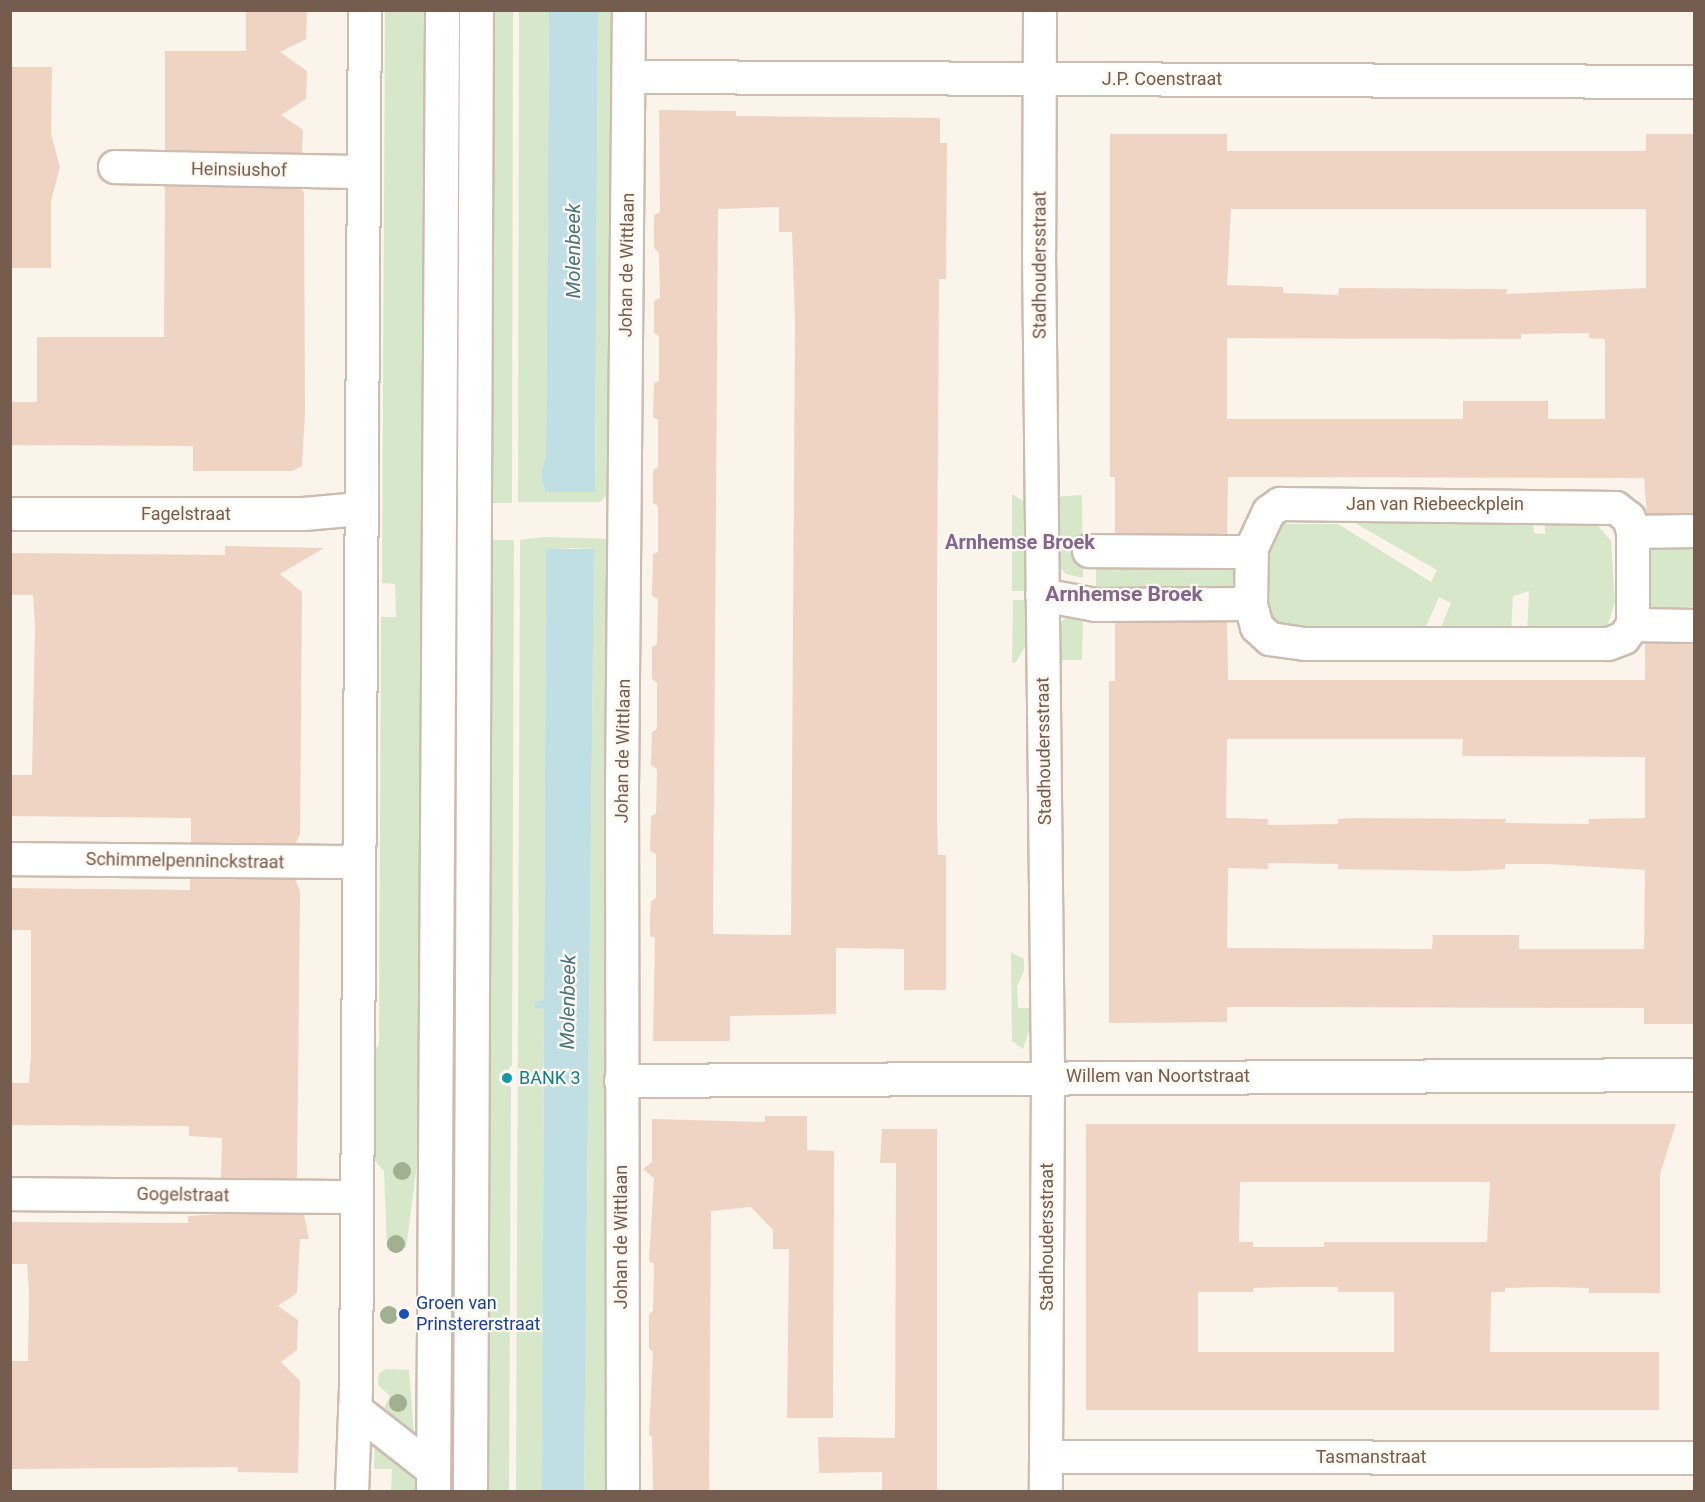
<!DOCTYPE html>
<html>
<head>
<meta charset="utf-8">
<style>
  body { margin:0 }
  #map { position:relative; width:1705px; height:1502px; overflow:hidden; background:#fbf4ea; font-family:Roboto,sans-serif }
  div>[style] { position:absolute }
  .green>* { inset:0; background:#d6e8c9 }
  .water>* { inset:0; background:#bfdfe4 }
  .building>* { inset:0; background:#efd4c3 }
  .roads { filter:drop-shadow(2px 0 #cdbcb0) drop-shadow(-2px 0 #cdbcb0) drop-shadow(0 2px #cdbcb0) drop-shadow(0 -2px #cdbcb0) }
  .street>* { height:32px; margin:-16px; padding:0 16px; transform-origin:16px; border-radius:16px; background:#fff }
  .secondary>* { height:33px; margin:-16.5px; padding:0 16.5px; transform-origin:16.5px; border-radius:16.5px; background:#fff }
  .trees>* { width:18px; height:18px; margin:-9px; border-radius:50%; background:#a0b090 }
  .dots>* { width:16px; height:16px; translate:-50% -50%; box-sizing:border-box; border:3px solid #fef8f0; border-radius:50% }
  span { translate:-50% -50%; white-space:nowrap; text-align:center; line-height:1.15; -webkit-text-stroke:4.5px #fef8f0; paint-order:stroke }
  .street-label { font-size:18px; color:#745c4f }
  .culture-label { font-size:18px; color:#0d838f }
  .left { translate:0 -50%; text-align:left }
  .transit-label { font-size:18px; color:#164399 }
  .water-label { font-size:20px; color:#47767f; font-style:italic }
  .neighbourhood-label { font-size:20px; color:#826690; font-weight:700 }
  .quarter-label { font-size:21px; color:#826690; font-weight:700 }
  .frame { position:absolute; inset:0; border:12px solid #745c4f; pointer-events:none }
</style>
</head>
<body>
<div id="map">
  <div class="green">
    <i style="clip-path:polygon(385px 11px,431px 11px,425px 1104px,406px 1248px,387px 1248px,384px 1171px,366px 1151px,368px 1057px,379px 1045px,381px 617px,396px 617px,395px 584px,382px 583px)"></i>
    <i style="clip-path:polygon(483px 11px,513px 11px,512px 503px,481px 503px)"></i>
    <i style="clip-path:polygon(519px 11px,549px 11px,546px 454px,541px 475px,545px 492px,573px 492px,595px 491px,598px 11px,617px 11px,615px 487px,600px 502px,518px 502px)"></i>
    <i style="clip-path:polygon(1012px 494px,1031px 506px,1031px 591px,1012px 591px)"></i>
    <i style="clip-path:polygon(1082px 495px,1083px 578px,1066px 574px,1056px 563px,1054px 497px)"></i>
    <i style="clip-path:polygon(1545px 522px,1598px 526px,1611px 541px,1615px 602px,1606px 630px,1527px 636px,1529px 591px,1513px 596px,1511px 635px,1438px 634px,1451px 603px,1439px 597px,1423px 633px,1279px 631px,1269px 616px,1270px 539px,1284px 524px,1338px 524px,1431px 582px,1437px 570px,1355px 523px,1533px 523px,1534px 533px,1545px 534px)"></i>
    <i style="clip-path:polygon(544px 537px,615px 539px,607px 1491px,584px 1491px,594px 549px,573px 548px,546px 550px,544px 1001px,535px 1002px,536px 1008px,544px 1009px,542px 1491px,516px 1492px,520px 540px)"></i>
    <i style="clip-path:polygon(1645px 537px,1694px 537px,1694px 620px,1646px 620px)"></i>
    <i style="clip-path:polygon(447px 540px,459px 542px,458px 1491px,444px 1492px)"></i>
    <i style="clip-path:polygon(481px 540px,514px 540px,512px 1065px,503px 1076px,511px 1088px,509px 1491px,481px 1492px)"></i>
    <i style="clip-path:polygon(1096px 558px,1235px 559px,1235px 590px,1096px 589px)"></i>
    <i style="clip-path:polygon(1013px 600px,1030px 600px,1030px 638px,1016px 662px,1012px 663px)"></i>
    <i style="clip-path:polygon(1072px 612px,1083px 613px,1082px 660px,1054px 660px,1055px 628px)"></i>
    <i style="clip-path:polygon(1011px 952px,1024px 959px,1024px 971px,1017px 986px,1018px 1008px,1029px 1008px,1029px 1031px,1023px 1049px,1012px 1041px)"></i>
    <i style="clip-path:polygon(386px 1369px,409px 1370px,414px 1433px,384px 1408px,390px 1396px,378px 1385px,379px 1373px)"></i>
    <i style="clip-path:polygon(375px 1433px,413px 1470px,419px 1491px,391px 1491px,392px 1469px,374px 1469px)"></i>
  </div>
  <div class="water">
    <i style="clip-path:polygon(549px 11px,598px 11px,595px 492px,545px 492px,541px 475px,546px 454px)"></i>
    <i style="clip-path:polygon(546px 549px,594px 549px,584px 1492px,542px 1491px,544px 1009px,535px 1008px,535px 1002px,544px 1000px)"></i>
  </div>
  <div class="building">
    <i style="clip-path:polygon(246px 10px,307px 10px,306px 39px,280px 52px,307px 71px,306px 99px,281px 115px,303px 130px,302px 153px,165px 150px,165px 51px,246px 51px)"></i>
    <i style="clip-path:polygon(10px 67px,52px 67px,51px 134px,60px 167px,51px 201px,51px 268px,10px 268px)"></i>
    <i style="clip-path:polygon(evenodd,659px 110px,736px 111px,736px 116px,940px 118px,940px 143px,947px 143px,946px 279px,939px 279px,937px 600px,937px 821px,938px 855px,946px 855px,946px 990px,904px 990px,904px 949px,836px 948px,836px 1014px,730px 1016px,730px 1041px,653px 1041px,655px 938px,650px 936px,650px 917px,651px 901px,656px 898px,656px 854px,650px 851px,651px 816px,656px 814px,657px 769px,651px 765px,652px 732px,657px 729px,657px 683px,652px 679px,652px 647px,657px 644px,658px 599px,652px 596px,653px 554px,658px 552px,658px 506px,653px 503px,653px 470px,658px 467px,658px 420px,653px 417px,654px 383px,659px 381px,659px 336px,654px 333px,654px 301px,660px 298px,659px 253px,654px 248px,654px 215px,660px 212px,659px 110px,779px 207px,779px 232px,792px 232px,795px 321px,791px 935px,713px 934px,718px 209px,779px 207px)"></i>
    <i style="clip-path:polygon(evenodd,1110px 134px,1227px 134px,1227px 151px,1646px 151px,1646px 134px,1695px 134px,1695px 513px,1647px 514px,1644px 478px,1228px 477px,1227px 534px,1115px 533px,1115px 477px,1110px 477px,1110px 134px,1231px 209px,1646px 209px,1646px 288px,1506px 294px,1507px 289px,1339px 288px,1338px 295px,1283px 293px,1283px 287px,1227px 285px,1231px 209px,1110px 134px,1589px 333px,1589px 338px,1605px 339px,1605px 419px,1548px 419px,1548px 401px,1463px 401px,1463px 419px,1227px 419px,1227px 338px,1521px 339px,1521px 334px,1589px 333px)"></i>
    <i style="clip-path:polygon(165px 186px,301px 189px,304px 192px,305px 412px,302px 466px,292px 471px,193px 471px,193px 446px,10px 445px,10px 402px,37px 402px,37px 337px,164px 337px)"></i>
    <i style="clip-path:polygon(225px 546px,324px 548px,280px 574px,302px 592px,300px 834px,296px 843px,191px 843px,191px 818px,10px 816px,10px 775px,32px 775px,35px 624px,33px 595px,10px 595px,10px 553px,225px 555px)"></i>
    <i style="clip-path:polygon(evenodd,1227px 622px,1228px 680px,1645px 680px,1645px 643px,1695px 644px,1695px 1024px,1644px 1024px,1644px 1008px,1227px 1007px,1227px 1022px,1109px 1023px,1109px 681px,1115px 681px,1115px 623px,1227px 622px,1227px 739px,1463px 739px,1462px 756px,1645px 757px,1645px 818px,1589px 819px,1589px 824px,1505px 823px,1506px 819px,1353px 818px,1338px 819px,1338px 824px,1268px 825px,1268px 819px,1226px 818px,1227px 739px,1227px 622px,1268px 863px,1338px 864px,1338px 869px,1463px 871px,1505px 869px,1505px 864px,1548px 864px,1645px 870px,1644px 949px,1519px 949px,1519px 935px,1433px 935px,1432px 949px,1227px 948px,1228px 868px,1268px 869px,1268px 863px)"></i>
    <i style="clip-path:polygon(190px 879px,295px 879px,300px 891px,297px 1178px,221px 1178px,222px 1138px,189px 1136px,189px 1126px,10px 1125px,10px 1083px,29px 1083px,31px 1055px,31px 930px,10px 930px,10px 888px,190px 890px)"></i>
    <i style="clip-path:polygon(765px 1116px,807px 1116px,807px 1150px,834px 1151px,833px 1418px,787px 1418px,789px 1249px,773px 1249px,773px 1230px,751px 1207px,711px 1211px,709px 1491px,653px 1491px,652px 1437px,649px 1435px,653px 1352px,649px 1348px,649px 1314px,653px 1311px,654px 1264px,649px 1261px,654px 1178px,643px 1169px,652px 1162px,652px 1119px,765px 1122px)"></i>
    <i style="clip-path:polygon(evenodd,1086px 1124px,1676px 1124px,1660px 1174px,1660px 1293px,1589px 1293px,1589px 1288px,1547px 1287px,1505px 1288px,1505px 1292px,1491px 1292px,1490px 1352px,1659px 1352px,1659px 1410px,1086px 1410px,1086px 1124px,1240px 1182px,1490px 1182px,1487px 1242px,1324px 1242px,1324px 1247px,1253px 1247px,1253px 1242px,1239px 1242px,1240px 1182px,1086px 1124px,1296px 1287px,1338px 1287px,1338px 1292px,1394px 1292px,1394px 1352px,1198px 1352px,1198px 1292px,1253px 1292px,1253px 1288px,1296px 1287px)"></i>
    <i style="clip-path:polygon(882px 1129px,937px 1129px,937px 1491px,882px 1491px,882px 1472px,819px 1473px,818px 1437px,895px 1438px,896px 1163px,880px 1163px)"></i>
    <i style="clip-path:polygon(221px 1214px,304px 1215px,309px 1239px,300px 1239px,297px 1293px,278px 1306px,298px 1320px,297px 1350px,281px 1362px,300px 1381px,298px 1473px,238px 1472px,238px 1467px,10px 1469px,10px 1361px,28px 1361px,29px 1292px,27px 1264px,10px 1264px,10px 1222px,188px 1223px,188px 1216px)"></i>
  </div>
  <div class="roads">
    <div class="street">
      <i style="left:1040px;top:10px;width:242px;rotate:90.2deg"></i>
      <i style="left:1039px;top:252px;width:824px;rotate:89.37deg"></i>
      <i style="left:1048px;top:1076px;width:416px;rotate:90.3deg"></i>
      <i style="left:630px;top:77px;width:1064px;rotate:0.27deg"></i>
      <i style="left:115px;top:167px;width:248px;rotate:1.2deg"></i>
      <i style="left:1280px;top:504px;width:336px;rotate:0.7deg"></i>
      <i style="left:1616px;top:508px;width:16px;rotate:38deg"></i>
      <i style="left:1629px;top:518px;width:15px;rotate:74deg"></i>
      <i style="left:1633px;top:532px;width:93px;rotate:90deg"></i>
      <i style="left:1633px;top:625px;width:16px;rotate:125deg"></i>
      <i style="left:1624px;top:638px;width:17px;rotate:159deg"></i>
      <i style="left:1608px;top:644px;width:303px;rotate:180deg"></i>
      <i style="left:1305px;top:644px;width:35px;rotate:-172deg"></i>
      <i style="left:1270px;top:639px;width:18px;rotate:-137deg"></i>
      <i style="left:1257px;top:627px;width:24px;rotate:-105deg"></i>
      <i style="left:1251px;top:604px;width:56px;rotate:-89deg"></i>
      <i style="left:1252px;top:548px;width:40px;rotate:-65deg"></i>
      <i style="left:1269px;top:512px;width:14px;rotate:-36deg"></i>
      <i style="left:10px;top:514px;width:294px"></i>
      <i style="left:304px;top:514px;width:56px;rotate:-5.1deg"></i>
      <i style="left:1633px;top:532px;width:61px;rotate:-0.9deg"></i>
      <i style="left:1089px;top:551px;width:163px;rotate:0.4deg"></i>
      <i style="left:1042px;top:595px;width:55px;rotate:10.5deg"></i>
      <i style="left:1096px;top:605px;width:155px;rotate:-0.4deg"></i>
      <i style="left:1633px;top:625px;width:61px;rotate:0.9deg"></i>
      <i style="left:10px;top:859px;width:349px;rotate:0.5deg"></i>
      <i style="left:621px;top:1081px;width:1073px;rotate:-0.32deg"></i>
      <i style="left:10px;top:1194px;width:346px;rotate:0.5deg"></i>
      <i style="left:355px;top:1409px;width:100px;rotate:38.1deg"></i>
      <i style="left:1047px;top:1457px;width:647px;rotate:0.09deg"></i>
      <i style="left:352px;top:1492px;width:102px;rotate:-87.8deg"></i>
      <i style="left:356px;top:1390px;width:1380px;rotate:-89.63deg"></i>
      <i style="left:623px;top:1492px;width:701px;rotate:-90.08deg"></i>
      <i style="left:622px;top:791px;width:781px;rotate:-89.49deg"></i>
    </div>
    <div class="secondary">
      <i style="left:433px;top:1492px;width:1482px;rotate:-89.65deg"></i>
      <i style="left:470px;top:1492px;width:1482px;rotate:-89.77deg"></i>
    </div>
  </div>
  <div class="trees">
    <i style="left:402px;top:1171px"></i>
    <i style="left:396px;top:1244px"></i>
    <i style="left:389px;top:1315px"></i>
    <i style="left:398px;top:1403px"></i>
  </div>
  <div class="dots">
    <i style="left:507px;top:1078px;background:#0f9aa8"></i>
    <i style="left:404px;top:1314px;background:#1a4fb4"></i>
  </div>
  <div class="street-label">
    <span style="left:1162px;top:79px">J.P. Coenstraat</span>
    <span style="left:239px;top:170px;rotate:1deg">Heinsiushof</span>
    <span style="left:627px;top:265px;rotate:-89deg">Johan de Wittlaan</span>
    <span style="left:1040px;top:265px;rotate:-90deg">Stadhoudersstraat</span>
    <span style="left:1435px;top:504px">Jan van Riebeeckplein</span>
    <span style="left:186px;top:514px">Fagelstraat</span>
    <span style="left:623px;top:751px;rotate:-89deg">Johan de Wittlaan</span>
    <span style="left:1044px;top:751px;rotate:-91deg">Stadhoudersstraat</span>
    <span style="left:185px;top:861px;rotate:1deg">Schimmelpenninckstraat</span>
    <span style="left:1158px;top:1076px">Willem van Noortstraat</span>
    <span style="left:183px;top:1195px;rotate:1deg">Gogelstraat</span>
    <span style="left:621px;top:1237px;rotate:-90deg">Johan de Wittlaan</span>
    <span style="left:1047px;top:1237px;rotate:-90deg">Stadhoudersstraat</span>
    <span style="left:1371px;top:1457px">Tasmanstraat</span>
  </div>
  <div class="culture-label">
    <span class="left" style="left:519px;top:1078px">BANK 3</span>
  </div>
  <div class="transit-label">
    <span class="left" style="left:416px;top:1314px">Groen van<br>Prinstererstraat</span>
  </div>
  <div class="water-label">
    <span style="left:573px;top:251px;rotate:-90deg">Molenbeek</span>
    <span style="left:568px;top:1002px;rotate:-89deg">Molenbeek</span>
  </div>
  <div class="neighbourhood-label">
    <span style="left:1020px;top:542px">Arnhemse Broek</span>
  </div>
  <div class="quarter-label">
    <span style="left:1124px;top:594px">Arnhemse Broek</span>
  </div>
  <div class="frame"></div>
</div>
</body>
</html>
